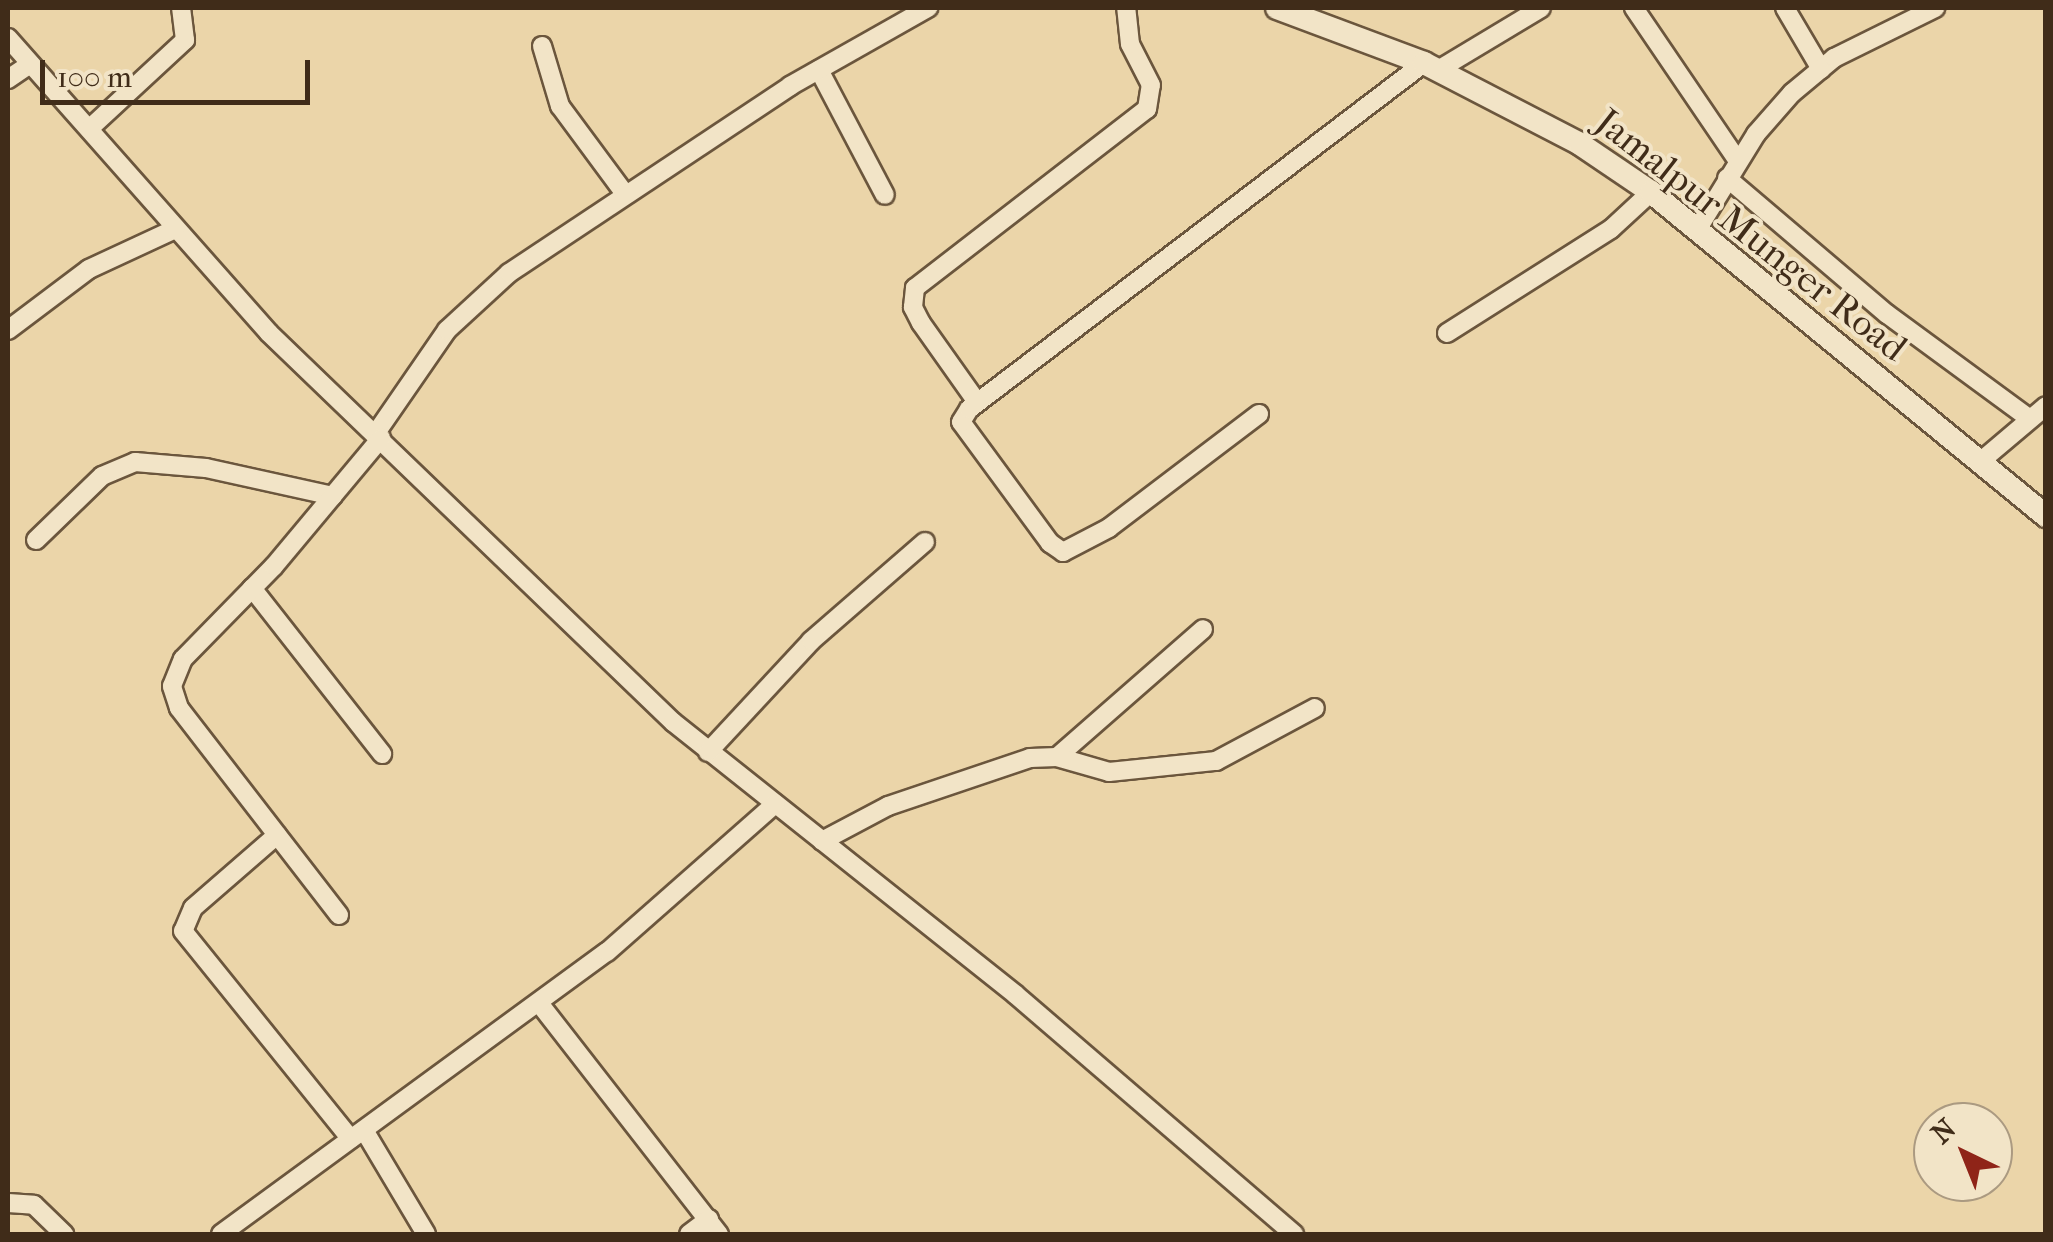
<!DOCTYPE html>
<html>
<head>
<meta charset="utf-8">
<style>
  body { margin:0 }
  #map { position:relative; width:2053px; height:1242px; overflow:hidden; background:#ebd5a9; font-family:"IM FELL French Canon",serif }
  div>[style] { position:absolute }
  .roads { filter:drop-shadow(2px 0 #6b563d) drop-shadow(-2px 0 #6b563d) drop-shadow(0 2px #6b563d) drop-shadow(0 -2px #6b563d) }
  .minor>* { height:18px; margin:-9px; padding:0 9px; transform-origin:9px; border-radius:9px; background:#f2e4c7 }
  .tertiary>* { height:22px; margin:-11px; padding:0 11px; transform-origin:11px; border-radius:11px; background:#f2e4c7 }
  span { translate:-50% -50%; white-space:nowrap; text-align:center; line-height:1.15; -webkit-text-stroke:8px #f2e4c7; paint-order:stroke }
  .street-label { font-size:38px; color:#402c19 }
  .frame { position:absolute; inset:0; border:10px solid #402c19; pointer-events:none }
  .north { position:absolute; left:1913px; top:1102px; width:100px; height:100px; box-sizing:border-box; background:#f2e4c7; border:2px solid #ab9a81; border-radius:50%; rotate:317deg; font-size:28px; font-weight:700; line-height:40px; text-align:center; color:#402c19 }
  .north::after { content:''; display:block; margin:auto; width:35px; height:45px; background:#8f2418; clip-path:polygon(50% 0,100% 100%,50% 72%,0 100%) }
  .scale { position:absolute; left:40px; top:60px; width:270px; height:45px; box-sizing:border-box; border:5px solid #402c19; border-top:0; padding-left:12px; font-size:30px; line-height:35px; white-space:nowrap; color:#402c19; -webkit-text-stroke:8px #f2e4c7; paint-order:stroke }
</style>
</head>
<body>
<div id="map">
  <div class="roads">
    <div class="minor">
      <i style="left:1634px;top:8px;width:185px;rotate:55.8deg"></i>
      <i style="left:1785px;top:8px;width:71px;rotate:59.5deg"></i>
      <i style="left:8px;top:38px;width:394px;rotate:48.5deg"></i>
      <i style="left:269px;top:333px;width:561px;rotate:43.92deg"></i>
      <i style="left:673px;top:722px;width:438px;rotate:38.5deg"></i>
      <i style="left:1016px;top:995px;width:367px;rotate:40.7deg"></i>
      <i style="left:542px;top:46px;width:63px;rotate:73.3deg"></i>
      <i style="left:560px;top:106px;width:109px;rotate:53.5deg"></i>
      <i style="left:819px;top:70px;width:141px;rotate:62.2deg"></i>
      <i style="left:1438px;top:70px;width:120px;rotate:-31deg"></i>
      <i style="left:8px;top:79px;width:27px;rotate:-34deg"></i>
      <i style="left:89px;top:129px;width:131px;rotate:-42.8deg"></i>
      <i style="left:185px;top:40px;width:32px;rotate:-97deg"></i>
      <i style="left:1727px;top:178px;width:210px;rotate:40.4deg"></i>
      <i style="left:1887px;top:314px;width:177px;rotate:36.3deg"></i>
      <i style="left:1697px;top:230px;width:113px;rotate:-58.4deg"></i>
      <i style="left:1756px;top:134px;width:55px;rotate:-48.7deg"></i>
      <i style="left:1792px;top:93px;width:55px;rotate:-39.8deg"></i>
      <i style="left:1834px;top:58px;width:113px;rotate:-26.3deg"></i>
      <i style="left:8px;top:330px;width:101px;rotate:-37deg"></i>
      <i style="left:89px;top:269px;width:95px;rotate:-24.9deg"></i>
      <i style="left:1447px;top:333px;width:194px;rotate:-32.4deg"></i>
      <i style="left:1611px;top:229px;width:54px;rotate:-42.8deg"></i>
      <i style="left:977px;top:402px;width:97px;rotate:-125.3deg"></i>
      <i style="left:921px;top:323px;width:18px;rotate:-117deg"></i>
      <i style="left:913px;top:307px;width:19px;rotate:-84deg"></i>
      <i style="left:915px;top:288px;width:293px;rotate:-37.7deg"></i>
      <i style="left:1147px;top:109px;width:24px;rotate:-81deg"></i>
      <i style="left:1151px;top:85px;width:46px;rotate:-117.1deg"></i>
      <i style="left:1130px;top:44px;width:36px;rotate:-96deg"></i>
      <i style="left:1259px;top:414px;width:188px;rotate:142.8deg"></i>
      <i style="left:1109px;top:528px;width:52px;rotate:152.4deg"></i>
      <i style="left:1063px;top:552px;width:16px;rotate:-145deg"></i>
      <i style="left:1050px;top:543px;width:150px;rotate:-126.3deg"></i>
      <i style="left:961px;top:422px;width:15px;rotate:-58deg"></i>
      <i style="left:969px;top:409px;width:572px;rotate:-37.25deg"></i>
      <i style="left:376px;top:433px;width:125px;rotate:-55.4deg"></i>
      <i style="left:447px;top:330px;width:84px;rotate:-42.6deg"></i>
      <i style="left:509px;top:273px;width:338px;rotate:-33.6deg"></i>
      <i style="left:790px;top:86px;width:159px;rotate:-29.5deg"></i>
      <i style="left:1981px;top:461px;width:85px;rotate:-40.2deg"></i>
      <i style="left:36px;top:540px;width:92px;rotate:-44.1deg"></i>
      <i style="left:102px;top:476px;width:36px;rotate:-23deg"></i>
      <i style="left:135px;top:462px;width:71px;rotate:4.8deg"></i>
      <i style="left:206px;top:468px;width:130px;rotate:12.4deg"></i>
      <i style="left:252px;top:588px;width:211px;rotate:51.9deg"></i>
      <i style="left:708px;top:752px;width:151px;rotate:-47.1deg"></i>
      <i style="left:811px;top:641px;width:151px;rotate:-41deg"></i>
      <i style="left:1057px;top:757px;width:194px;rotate:-41.2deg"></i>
      <i style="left:277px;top:835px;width:111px;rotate:139deg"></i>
      <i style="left:193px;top:908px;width:25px;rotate:113deg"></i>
      <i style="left:183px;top:931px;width:267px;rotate:51.1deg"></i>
      <i style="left:822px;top:841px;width:75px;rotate:-27.9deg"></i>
      <i style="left:888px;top:806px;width:150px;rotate:-18.7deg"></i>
      <i style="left:1030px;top:758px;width:27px;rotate:-2deg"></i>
      <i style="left:1057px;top:757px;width:54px;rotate:16.1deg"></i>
      <i style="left:1109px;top:772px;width:108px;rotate:-5.9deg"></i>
      <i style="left:1216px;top:761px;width:112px;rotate:-28.2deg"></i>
      <i style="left:339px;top:915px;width:262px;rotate:-127.7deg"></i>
      <i style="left:179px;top:708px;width:23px;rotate:-108deg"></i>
      <i style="left:172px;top:686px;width:29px;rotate:-68deg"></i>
      <i style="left:183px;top:659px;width:130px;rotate:-45.6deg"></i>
      <i style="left:274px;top:566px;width:167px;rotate:-50.1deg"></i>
      <i style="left:539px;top:1003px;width:293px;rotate:52.1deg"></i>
      <i style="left:364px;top:1130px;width:121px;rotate:59.2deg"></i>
      <i style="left:8px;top:1203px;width:26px;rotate:4deg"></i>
      <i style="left:34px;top:1205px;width:42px;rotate:44deg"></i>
      <i style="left:221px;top:1234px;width:478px;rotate:-36.2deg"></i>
      <i style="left:607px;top:952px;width:224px;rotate:-41.4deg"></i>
      <i style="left:689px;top:1234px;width:25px;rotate:-37deg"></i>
    </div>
    <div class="tertiary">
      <i style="left:1277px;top:8px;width:157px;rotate:20.5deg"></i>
      <i style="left:1424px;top:63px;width:176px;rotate:27.4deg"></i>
      <i style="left:1580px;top:144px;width:86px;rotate:34.1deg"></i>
      <i style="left:1651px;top:192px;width:511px;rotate:39.36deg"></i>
    </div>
  </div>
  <div class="street-label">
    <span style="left:1751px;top:235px;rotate:38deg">Jamalpur Munger Road</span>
  </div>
  <div class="frame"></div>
  <div class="north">N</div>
  <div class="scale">100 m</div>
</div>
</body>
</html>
